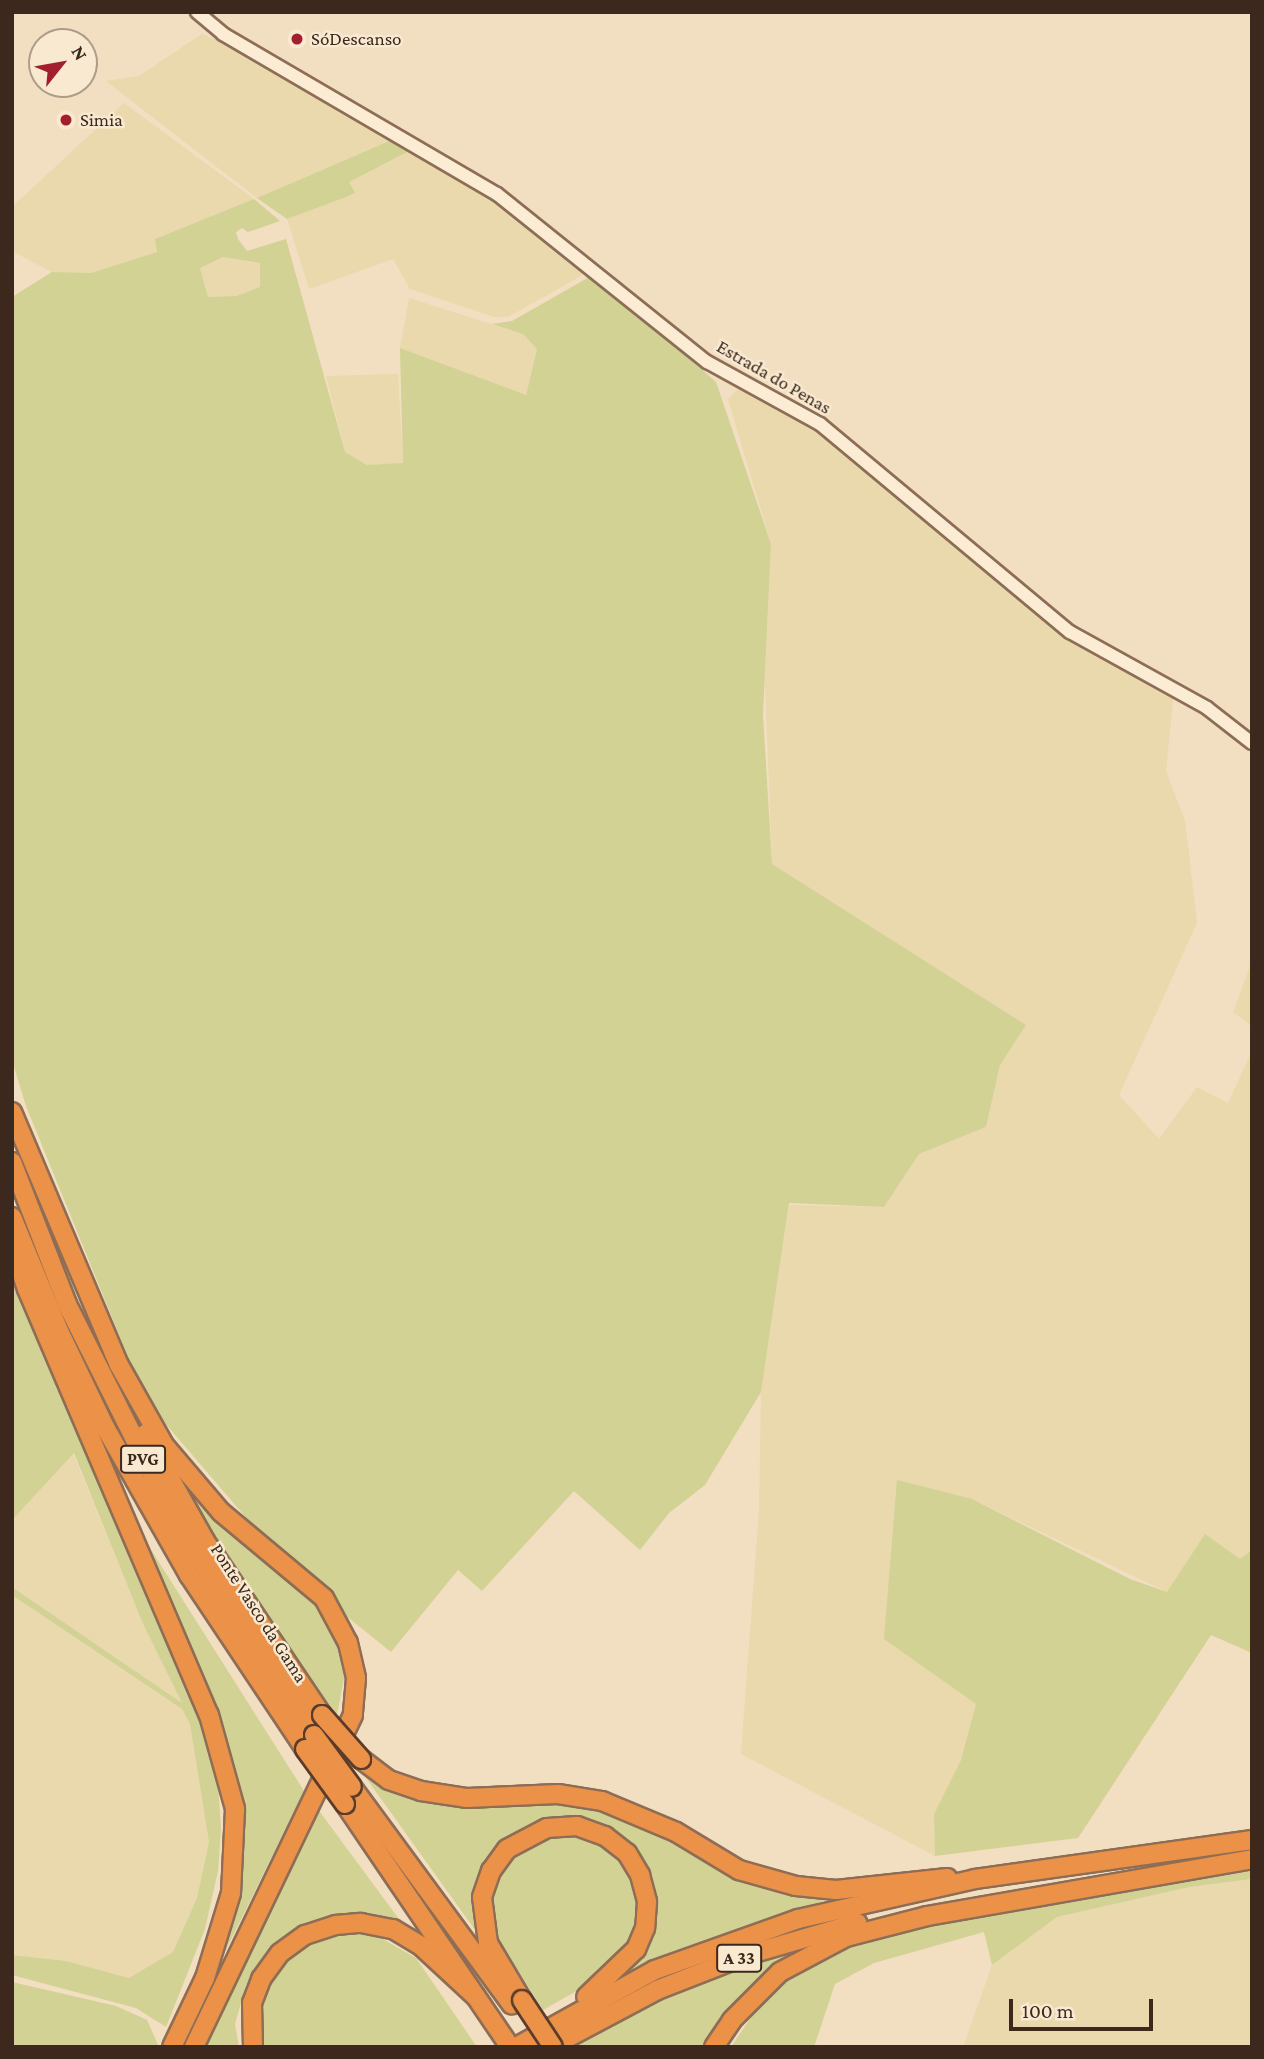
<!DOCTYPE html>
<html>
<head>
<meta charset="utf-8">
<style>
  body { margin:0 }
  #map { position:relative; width:1264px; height:2059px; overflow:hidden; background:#f2dec0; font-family:"Crimson Pro",serif }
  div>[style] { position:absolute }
  .farmland>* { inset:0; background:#e9d9ad }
  .green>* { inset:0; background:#d1d293 }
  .roads { filter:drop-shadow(2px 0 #8e6d56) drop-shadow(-2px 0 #8e6d56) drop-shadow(0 2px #8e6d56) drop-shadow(0 -2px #8e6d56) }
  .minor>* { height:12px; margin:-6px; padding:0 6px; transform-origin:6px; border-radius:6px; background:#fcecd4 }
  .highway>* { height:18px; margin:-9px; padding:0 9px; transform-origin:9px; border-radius:9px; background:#eb9148 }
  .bridges { filter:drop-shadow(2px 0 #5b3c2b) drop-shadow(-2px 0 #5b3c2b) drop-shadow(0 2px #5b3c2b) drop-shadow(0 -2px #5b3c2b) }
  .highway-bridge>* { height:18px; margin:-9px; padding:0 9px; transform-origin:9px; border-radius:9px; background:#eb9148 }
  .dots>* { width:19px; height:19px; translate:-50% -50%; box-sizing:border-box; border:4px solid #f9e9d1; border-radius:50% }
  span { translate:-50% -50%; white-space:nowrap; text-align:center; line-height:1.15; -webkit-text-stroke:5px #f9e9d1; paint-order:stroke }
  .shield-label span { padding:2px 5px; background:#f9e9d1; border:2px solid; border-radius:5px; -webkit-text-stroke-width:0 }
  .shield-label { font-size:18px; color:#3c281c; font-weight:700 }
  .poi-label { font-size:19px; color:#3c281c }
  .left { translate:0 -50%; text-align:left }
  .street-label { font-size:19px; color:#3c281c }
  .frame { position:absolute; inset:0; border:14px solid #3c281c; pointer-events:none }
  .north { position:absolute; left:28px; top:28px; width:70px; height:70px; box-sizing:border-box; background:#f9e9d1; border:2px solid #ad9c89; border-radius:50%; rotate:59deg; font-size:19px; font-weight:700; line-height:28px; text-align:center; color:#3c281c }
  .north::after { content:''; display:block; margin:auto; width:24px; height:32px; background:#a31f2f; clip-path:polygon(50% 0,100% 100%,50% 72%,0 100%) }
  .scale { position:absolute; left:1009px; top:1999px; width:144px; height:32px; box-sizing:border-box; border:4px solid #3c281c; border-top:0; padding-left:9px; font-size:21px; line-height:24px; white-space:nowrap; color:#3c281c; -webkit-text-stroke:5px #f9e9d1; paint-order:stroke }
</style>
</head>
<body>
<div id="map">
  <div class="farmland">
    <i style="clip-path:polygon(202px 34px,218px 40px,394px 139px,257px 198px,106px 81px,139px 76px)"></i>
    <i style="clip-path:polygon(124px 103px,254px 199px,155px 239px,157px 252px,91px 273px,52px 272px,12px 251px,12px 207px)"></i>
    <i style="clip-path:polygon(409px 151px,490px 196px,586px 268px,581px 276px,508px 317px,494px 317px,410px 289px,393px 259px,309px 289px,287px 219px,354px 193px,348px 182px)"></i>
    <i style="clip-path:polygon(223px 257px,260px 263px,260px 288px,237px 296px,208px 297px,200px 268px)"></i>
    <i style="clip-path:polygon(409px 298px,523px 334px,537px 349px,526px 395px,400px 348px)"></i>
    <i style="clip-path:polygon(398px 374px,403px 464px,367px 465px,345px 452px,326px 376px)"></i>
    <i style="clip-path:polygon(743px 384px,784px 401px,1070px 632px,1174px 692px,1166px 771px,1185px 821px,1197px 923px,1119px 1095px,1159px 1139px,1197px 1087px,1228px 1103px,1252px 1051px,1252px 1550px,1240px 1559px,1205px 1535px,1167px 1592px,972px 1499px,885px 1639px,976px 1704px,961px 1760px,934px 1814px,935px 1856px,741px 1754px,759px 1510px,761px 1392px,789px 1205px,884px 1207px,919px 1154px,986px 1127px,1000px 1065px,1026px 1025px,772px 864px,765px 680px,771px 544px,728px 399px)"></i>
    <i style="clip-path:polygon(1252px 961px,1252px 1026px,1233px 1012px)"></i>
    <i style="clip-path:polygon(73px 1453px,143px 1624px,182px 1703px,12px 1587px,12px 1520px)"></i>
    <i style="clip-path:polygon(12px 1595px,182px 1709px,190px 1724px,209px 1842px,197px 1898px,173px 1952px,129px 1978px,66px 1961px,12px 1955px)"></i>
    <i style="clip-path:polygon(1252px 1879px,1252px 2047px,963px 2047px,992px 1965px,1057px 1917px,1189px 1887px)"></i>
  </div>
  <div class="green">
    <i style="clip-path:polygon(394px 139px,409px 151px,349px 182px,355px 193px,346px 197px,287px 219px,257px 198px)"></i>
    <i style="clip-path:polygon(evenodd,254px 199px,280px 221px,248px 232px,242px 228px,236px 232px,238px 239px,247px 251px,286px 239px,345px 452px,367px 465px,403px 463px,400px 348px,526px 395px,537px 349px,523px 334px,492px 324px,512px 321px,593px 275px,716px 382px,771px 544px,763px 715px,772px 864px,1026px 1025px,1000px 1065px,986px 1127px,919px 1154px,884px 1207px,789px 1203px,761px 1392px,705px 1485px,669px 1513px,640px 1550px,574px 1491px,482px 1591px,458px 1570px,391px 1652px,345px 1615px,255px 1528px,146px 1401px,26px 1106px,12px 1060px,12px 297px,52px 272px,91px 273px,157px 252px,155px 239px,254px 199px,223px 257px,260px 263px,260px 287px,237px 296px,208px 297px,200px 268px,223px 257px)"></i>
    <i style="clip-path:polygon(12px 1274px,203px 1719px,218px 1784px,221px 1829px,218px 1871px,205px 1929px,166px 2027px,136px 2008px,12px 1975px,12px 1955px,66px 1961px,129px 1978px,173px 1952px,197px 1898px,209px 1842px,190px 1724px,182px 1709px,12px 1595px,12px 1587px,182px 1703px,143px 1624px,74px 1453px,12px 1520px)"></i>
    <i style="clip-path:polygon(162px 1455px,201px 1503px,321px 1611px,337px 1638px,345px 1673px,335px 1725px,295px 1672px)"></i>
    <i style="clip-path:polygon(897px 1480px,972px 1499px,1130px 1579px,1167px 1592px,1205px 1534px,1240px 1559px,1252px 1550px,1252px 1653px,1211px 1635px,1078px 1838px,935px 1856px,934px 1814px,961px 1760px,976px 1704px,884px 1639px)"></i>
    <i style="clip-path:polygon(127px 1512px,304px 1791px,223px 1956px,236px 1799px)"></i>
    <i style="clip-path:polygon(356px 1764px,398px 1787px,558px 1800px,610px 1810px,674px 1838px,837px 1896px,624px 1971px,648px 1940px,636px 1854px,595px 1822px,550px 1819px,511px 1834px,484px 1868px,478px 1934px)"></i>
    <i style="clip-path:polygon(317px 1808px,413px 1938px,372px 1919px,340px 1915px,306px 1923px,270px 1948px,246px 1985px,235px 2024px,239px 2047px,200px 2047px)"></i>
    <i style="clip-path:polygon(558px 1832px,596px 1840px,635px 1878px,641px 1912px,626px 1950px,605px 1975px,543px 2010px,494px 1933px,490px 1906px,495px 1878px,507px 1854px)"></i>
    <i style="clip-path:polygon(1252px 1871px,1252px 1879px,1189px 1887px,1057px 1917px,992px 1965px,984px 1932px,874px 1963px,835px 1984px,814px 2047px,731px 2047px,766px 1995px,804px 1965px,862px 1938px)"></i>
    <i style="clip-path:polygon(334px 1930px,374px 1934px,416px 1958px,477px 2047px,256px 2047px,254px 2008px,268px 1976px,293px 1947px)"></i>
    <i style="clip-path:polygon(787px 1949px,800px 1951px,729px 2015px,710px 2047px,573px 2047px,684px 1989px)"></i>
    <i style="clip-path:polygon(12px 1982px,116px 2006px,147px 2020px,159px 2047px,14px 2047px)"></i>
  </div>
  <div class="roads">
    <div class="minor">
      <i style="left:197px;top:12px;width:34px;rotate:40deg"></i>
      <i style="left:223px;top:34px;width:317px;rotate:30.3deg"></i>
      <i style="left:497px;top:194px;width:269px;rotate:38.7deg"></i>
      <i style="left:707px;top:362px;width:129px;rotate:28.8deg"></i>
      <i style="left:820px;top:424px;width:325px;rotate:39.8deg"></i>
      <i style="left:1070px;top:632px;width:157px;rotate:29deg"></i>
      <i style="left:1207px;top:708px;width:57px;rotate:37.9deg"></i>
    </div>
    <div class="highway">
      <i style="left:12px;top:1112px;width:275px;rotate:67.1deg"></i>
      <i style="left:119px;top:1365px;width:92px;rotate:60.6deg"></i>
      <i style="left:164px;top:1445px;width:88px;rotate:49.6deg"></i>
      <i style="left:221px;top:1512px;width:134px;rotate:39.9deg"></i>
      <i style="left:324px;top:1598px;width:51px;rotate:61.9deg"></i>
      <i style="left:348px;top:1643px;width:36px;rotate:77deg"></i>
      <i style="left:356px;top:1678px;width:37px;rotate:95deg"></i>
      <i style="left:353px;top:1715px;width:368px;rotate:115.6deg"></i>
      <i style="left:12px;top:1162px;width:152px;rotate:68.8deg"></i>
      <i style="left:67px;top:1304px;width:246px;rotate:63.4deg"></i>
      <i style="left:177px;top:1524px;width:252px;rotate:57deg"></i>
      <i style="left:12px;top:1217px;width:123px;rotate:67.6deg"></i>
      <i style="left:59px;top:1331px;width:109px;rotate:64.4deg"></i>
      <i style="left:106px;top:1429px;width:168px;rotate:60.4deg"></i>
      <i style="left:189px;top:1575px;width:209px;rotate:56.3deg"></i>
      <i style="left:12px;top:1244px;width:47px;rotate:71.6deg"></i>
      <i style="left:27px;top:1289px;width:463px;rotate:66.9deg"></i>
      <i style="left:209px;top:1715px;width:98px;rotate:74.5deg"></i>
      <i style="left:235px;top:1809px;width:84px;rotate:92.7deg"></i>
      <i style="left:231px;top:1893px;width:89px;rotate:107deg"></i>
      <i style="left:205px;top:1978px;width:76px;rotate:115.6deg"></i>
      <i style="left:145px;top:1434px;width:123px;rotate:60.7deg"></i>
      <i style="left:205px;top:1541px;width:210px;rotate:56.1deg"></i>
      <i style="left:361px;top:1759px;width:35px;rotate:37deg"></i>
      <i style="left:389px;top:1780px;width:34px;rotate:19deg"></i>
      <i style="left:421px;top:1791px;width:47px;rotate:8.7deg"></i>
      <i style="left:467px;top:1798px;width:91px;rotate:-2.5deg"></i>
      <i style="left:558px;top:1794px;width:45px;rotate:9deg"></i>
      <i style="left:602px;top:1801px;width:80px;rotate:22.7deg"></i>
      <i style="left:676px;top:1832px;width:74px;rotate:31.1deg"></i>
      <i style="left:739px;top:1870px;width:59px;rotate:15.7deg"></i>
      <i style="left:796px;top:1886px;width:40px;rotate:5.7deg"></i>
      <i style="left:836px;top:1890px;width:112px;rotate:-6.2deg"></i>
      <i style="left:352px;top:1787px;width:270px;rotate:53.7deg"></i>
      <i style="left:345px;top:1804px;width:294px;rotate:55.8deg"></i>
      <i style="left:522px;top:2000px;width:66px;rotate:-120.8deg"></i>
      <i style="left:488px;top:1943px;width:46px;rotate:-97.4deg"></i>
      <i style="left:482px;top:1897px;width:28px;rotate:-71deg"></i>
      <i style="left:491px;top:1871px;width:27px;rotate:-54deg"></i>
      <i style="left:507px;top:1849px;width:45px;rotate:-27.7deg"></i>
      <i style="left:547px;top:1828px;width:30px;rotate:-4deg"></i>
      <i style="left:577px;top:1826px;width:30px;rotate:20deg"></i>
      <i style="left:605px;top:1836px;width:28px;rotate:38deg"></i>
      <i style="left:627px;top:1853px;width:26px;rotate:59deg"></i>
      <i style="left:640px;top:1875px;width:28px;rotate:75deg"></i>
      <i style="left:647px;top:1902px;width:26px;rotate:94deg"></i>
      <i style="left:645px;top:1928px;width:23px;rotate:113deg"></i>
      <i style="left:636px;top:1949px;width:69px;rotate:136.2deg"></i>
      <i style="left:253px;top:2047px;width:44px;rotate:-91.3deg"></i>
      <i style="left:252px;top:2003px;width:26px;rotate:-69deg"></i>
      <i style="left:261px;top:1979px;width:32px;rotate:-54deg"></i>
      <i style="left:280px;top:1953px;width:31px;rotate:-36deg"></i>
      <i style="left:305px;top:1935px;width:33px;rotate:-18deg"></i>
      <i style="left:336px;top:1925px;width:25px;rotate:-5deg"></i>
      <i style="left:361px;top:1923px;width:33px;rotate:11deg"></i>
      <i style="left:393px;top:1929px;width:33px;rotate:31deg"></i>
      <i style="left:421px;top:1946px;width:75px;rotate:42.8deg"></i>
      <i style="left:516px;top:2047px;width:159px;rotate:-29deg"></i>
      <i style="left:655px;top:1970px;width:152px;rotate:-19.6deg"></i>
      <i style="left:798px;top:1919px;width:181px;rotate:-12.7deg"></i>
      <i style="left:975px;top:1879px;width:280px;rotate:-8deg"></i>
      <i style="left:550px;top:2047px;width:121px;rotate:-28deg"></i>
      <i style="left:657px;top:1990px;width:97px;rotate:-21.3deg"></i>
      <i style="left:747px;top:1955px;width:115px;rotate:-16.2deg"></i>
      <i style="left:714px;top:2047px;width:32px;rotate:-56deg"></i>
      <i style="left:732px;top:2020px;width:68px;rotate:-45deg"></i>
      <i style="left:780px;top:1972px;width:75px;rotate:-27.9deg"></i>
      <i style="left:846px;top:1937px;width:84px;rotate:-14.5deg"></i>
      <i style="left:927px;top:1916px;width:330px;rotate:-9.9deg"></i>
    </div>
  </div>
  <div class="bridges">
    <div class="highway-bridge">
      <i style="left:322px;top:1715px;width:59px;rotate:48.4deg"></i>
      <i style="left:314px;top:1735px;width:64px;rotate:53.8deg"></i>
      <i style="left:305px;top:1749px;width:68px;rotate:54deg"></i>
      <i style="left:522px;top:2000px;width:56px;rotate:56.6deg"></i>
    </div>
  </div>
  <div class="dots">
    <i style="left:297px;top:39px;background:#a31f2f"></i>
    <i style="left:66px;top:120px;background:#a31f2f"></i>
  </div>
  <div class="shield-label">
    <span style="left:143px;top:1459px">PVG</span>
    <span style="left:739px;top:1958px">A 33</span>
  </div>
  <div class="poi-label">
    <span class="left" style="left:311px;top:39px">SóDescanso</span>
    <span class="left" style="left:80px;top:120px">Simia</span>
  </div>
  <div class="street-label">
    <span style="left:774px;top:377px;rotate:30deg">Estrada do Penas</span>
    <span style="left:259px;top:1613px;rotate:57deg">Ponte Vasco da Gama</span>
  </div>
  <div class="frame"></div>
  <div class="north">N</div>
  <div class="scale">100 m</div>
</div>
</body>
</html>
